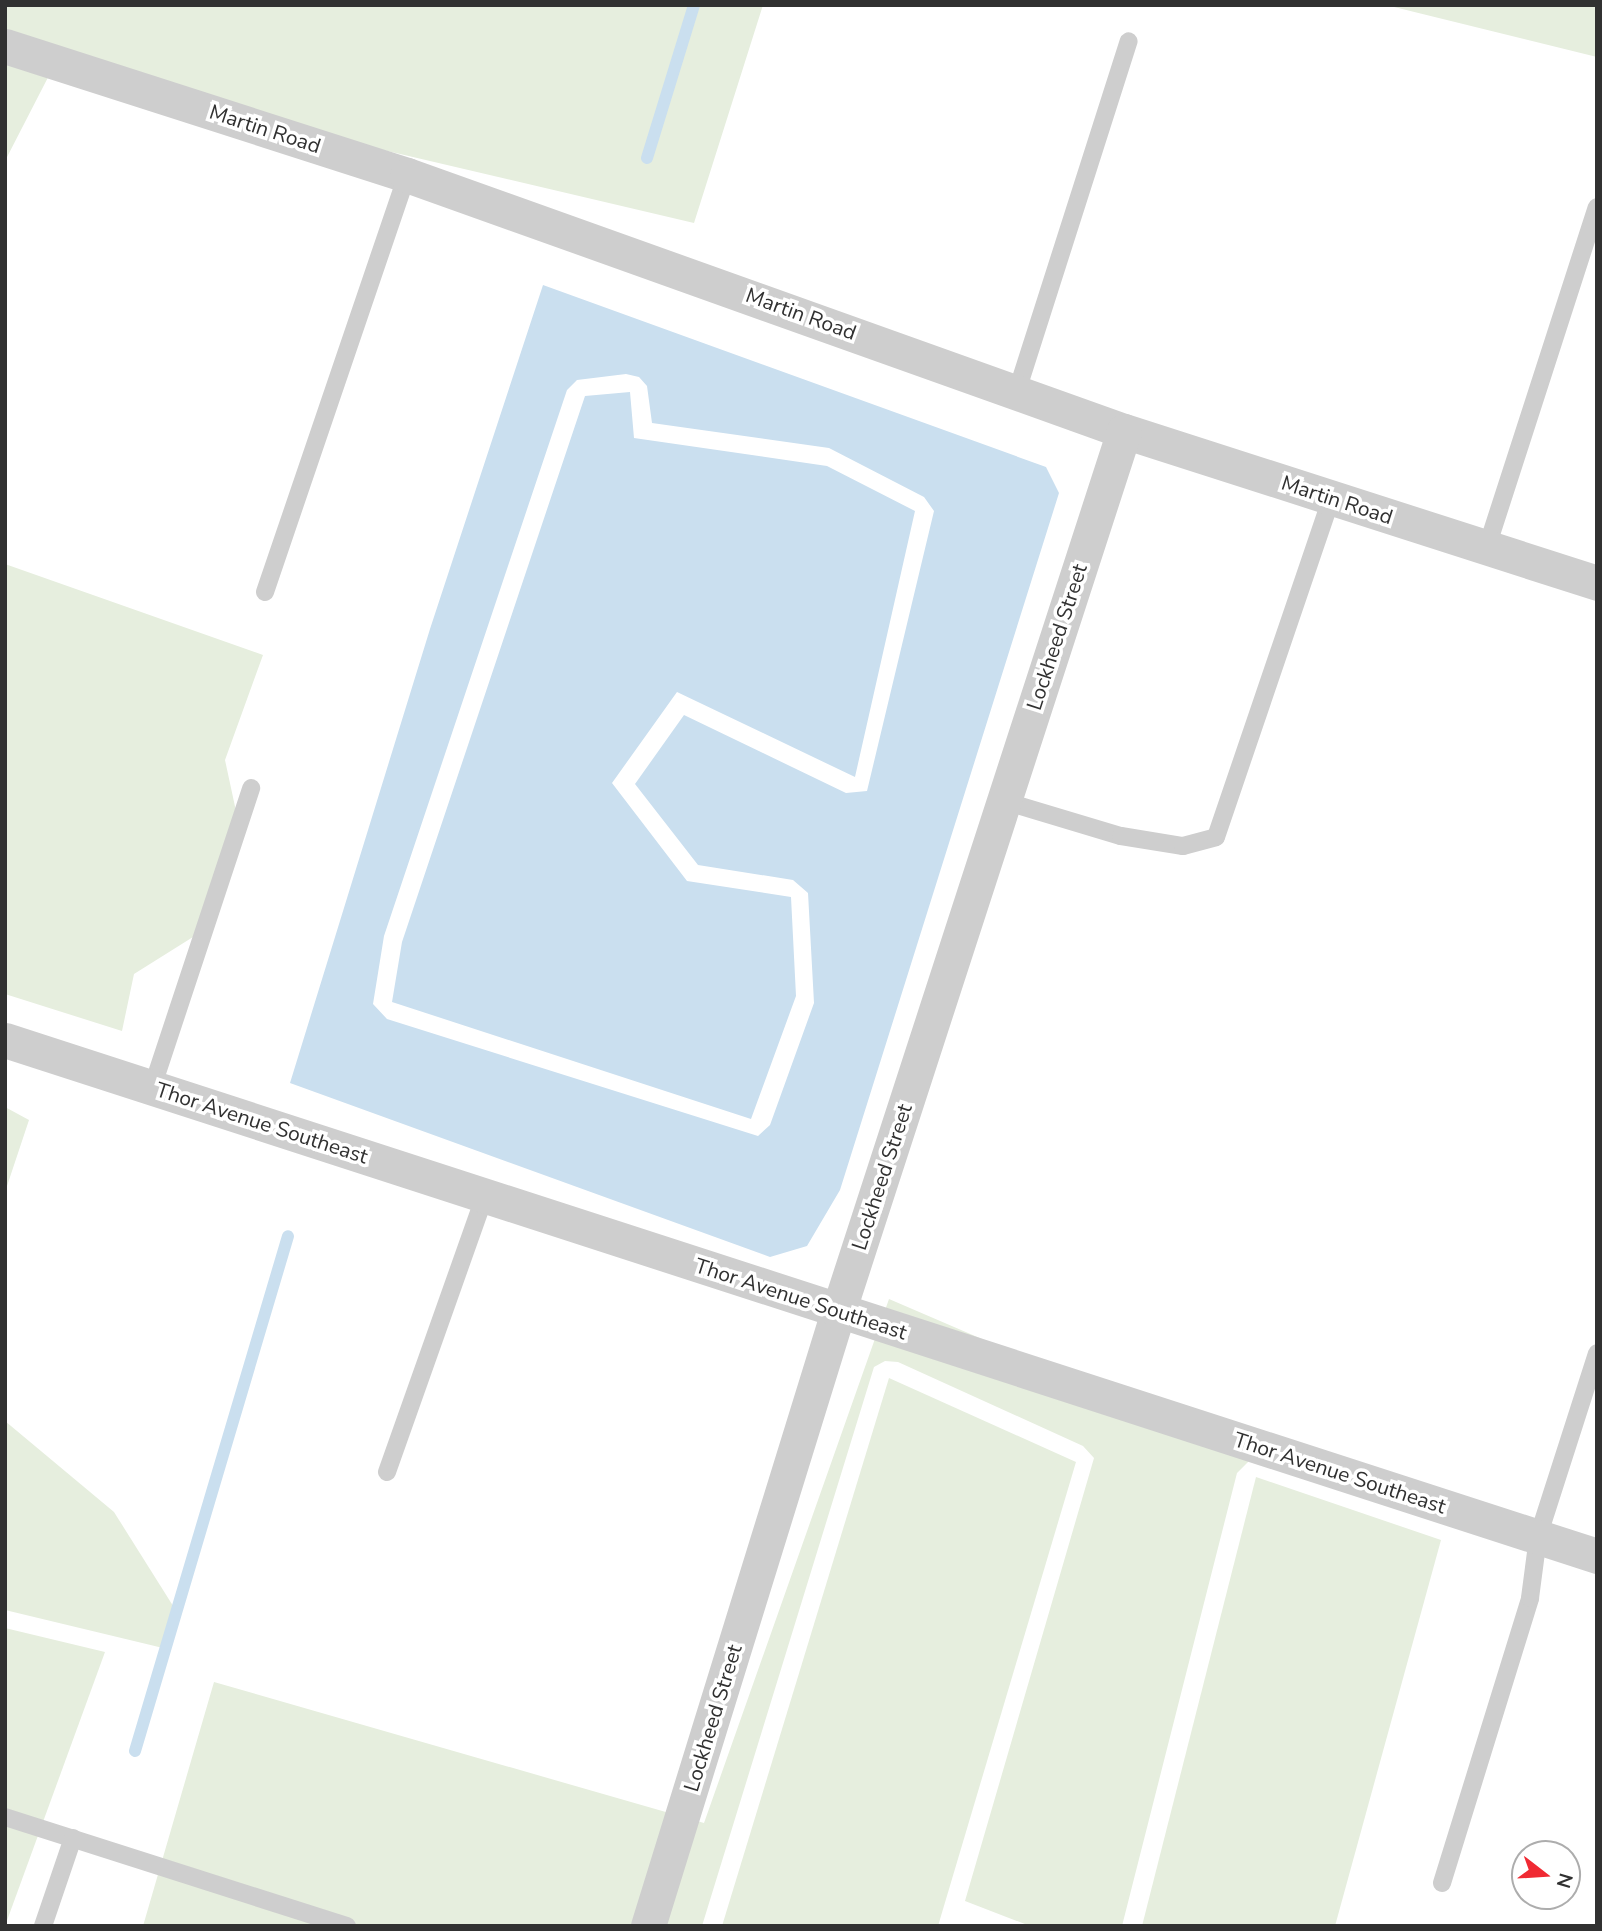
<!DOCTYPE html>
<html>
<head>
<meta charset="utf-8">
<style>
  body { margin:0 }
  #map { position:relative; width:1602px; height:1931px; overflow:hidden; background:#fff; font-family:"Nunito Sans",sans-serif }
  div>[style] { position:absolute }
  .green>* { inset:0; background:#e6eede }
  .water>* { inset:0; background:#cadfef }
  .stream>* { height:12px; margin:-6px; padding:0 6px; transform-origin:6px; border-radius:6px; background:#cadfef }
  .lane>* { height:18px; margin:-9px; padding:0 9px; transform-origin:9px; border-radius:9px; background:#cecece }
  .street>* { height:35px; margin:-17.5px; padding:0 17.5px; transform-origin:17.5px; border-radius:17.5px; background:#cecece }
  span { translate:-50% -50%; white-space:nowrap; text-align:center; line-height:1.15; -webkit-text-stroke:7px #fff; paint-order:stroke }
  .street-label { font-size:21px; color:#313131 }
  .frame { position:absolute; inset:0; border:7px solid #313131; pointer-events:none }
  .north { position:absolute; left:1511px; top:1840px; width:70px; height:70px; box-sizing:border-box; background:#fff; border:2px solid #adadad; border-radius:50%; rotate:107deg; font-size:19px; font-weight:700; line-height:28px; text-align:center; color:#313131 }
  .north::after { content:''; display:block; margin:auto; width:24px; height:32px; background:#f02a33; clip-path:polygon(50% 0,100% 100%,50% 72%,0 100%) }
</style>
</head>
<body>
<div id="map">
  <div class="green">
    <i style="clip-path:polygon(5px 5px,763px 5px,694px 223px,366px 146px,59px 56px,5px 161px)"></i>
    <i style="clip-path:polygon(1386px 5px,1597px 5px,1597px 57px)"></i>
    <i style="clip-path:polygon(5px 564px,263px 655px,225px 760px,242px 839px,193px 937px,134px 974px,122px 1031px,5px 994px)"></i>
    <i style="clip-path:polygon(5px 1107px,29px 1120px,5px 1192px)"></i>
    <i style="clip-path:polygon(889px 1299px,1275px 1465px,1249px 1461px,1237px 1473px,1122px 1926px,1030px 1926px,965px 1901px,1094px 1458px,1083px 1446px,898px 1362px,885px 1361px,874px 1367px,702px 1926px,143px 1926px,214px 1682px,704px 1823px)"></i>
    <i style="clip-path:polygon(889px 1378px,1076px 1462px,938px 1926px,722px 1926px)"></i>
    <i style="clip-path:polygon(5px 1421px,114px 1512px,175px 1609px,163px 1648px,5px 1610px)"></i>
    <i style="clip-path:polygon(1256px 1477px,1441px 1540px,1335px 1926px,1142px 1926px)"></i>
    <i style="clip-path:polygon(5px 1628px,105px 1652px,5px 1926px)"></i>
  </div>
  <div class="water">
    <i style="clip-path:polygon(evenodd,543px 285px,1046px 467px,1059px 493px,840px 1190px,807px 1246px,770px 1257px,290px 1083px,430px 629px,543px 285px,626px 374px,639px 377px,647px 386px,652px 423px,829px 448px,924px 497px,934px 511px,867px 791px,846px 793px,684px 715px,635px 784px,698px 865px,793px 880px,808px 893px,814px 1003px,770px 1125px,758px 1136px,387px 1019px,373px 1004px,384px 936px,567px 390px,577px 380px,626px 374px)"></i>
    <i style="clip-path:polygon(630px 392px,634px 438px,827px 466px,915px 511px,855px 777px,677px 692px,612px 783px,687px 881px,791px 897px,796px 996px,751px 1119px,392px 1002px,402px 942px,585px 396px)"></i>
  </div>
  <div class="stream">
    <i style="left:647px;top:158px;width:160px;rotate:-72.9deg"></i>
    <i style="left:135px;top:1751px;width:537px;rotate:-73.45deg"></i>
  </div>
  <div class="lane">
    <i style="left:1017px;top:391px;width:367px;rotate:-72.3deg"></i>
    <i style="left:1487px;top:547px;width:357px;rotate:-72.1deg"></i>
    <i style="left:265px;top:592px;width:441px;rotate:-71.2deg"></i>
    <i style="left:1004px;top:801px;width:122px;rotate:16.7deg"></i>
    <i style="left:1121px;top:836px;width:63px;rotate:9.2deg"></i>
    <i style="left:1183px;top:846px;width:34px;rotate:-15deg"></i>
    <i style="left:1216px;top:837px;width:357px;rotate:-71.2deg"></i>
    <i style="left:152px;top:1088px;width:316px;rotate:-71.7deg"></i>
    <i style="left:387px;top:1472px;width:293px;rotate:-70.5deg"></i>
    <i style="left:5px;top:1817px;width:359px;rotate:17.7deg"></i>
    <i style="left:1442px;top:1883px;width:298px;rotate:-72.8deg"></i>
    <i style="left:1530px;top:1598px;width:62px;rotate:-82.5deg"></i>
    <i style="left:1538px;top:1537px;width:193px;rotate:-72.2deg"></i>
    <i style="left:43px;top:1926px;width:93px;rotate:-71.2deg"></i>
  </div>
  <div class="street">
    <i style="left:5px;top:46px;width:422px;rotate:17.8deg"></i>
    <i style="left:407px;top:175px;width:761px;rotate:19.65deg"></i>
    <i style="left:1124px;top:431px;width:497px;rotate:17.8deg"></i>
    <i style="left:5px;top:1040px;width:1674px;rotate:17.96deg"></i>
    <i style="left:648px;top:1926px;width:643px;rotate:-72.81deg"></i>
    <i style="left:838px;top:1312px;width:926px;rotate:-72.01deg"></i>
  </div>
  <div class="street-label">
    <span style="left:265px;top:129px;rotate:18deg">Martin Road</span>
    <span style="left:801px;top:314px;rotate:20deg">Martin Road</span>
    <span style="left:1337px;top:500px;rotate:18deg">Martin Road</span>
    <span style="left:1057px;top:637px;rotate:-72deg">Lockheed Street</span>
    <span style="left:262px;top:1123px;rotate:18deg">Thor Avenue Southeast</span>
    <span style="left:882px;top:1177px;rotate:-72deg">Lockheed Street</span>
    <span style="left:801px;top:1299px;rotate:18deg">Thor Avenue Southeast</span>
    <span style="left:1340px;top:1473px;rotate:18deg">Thor Avenue Southeast</span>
    <span style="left:713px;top:1718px;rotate:-73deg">Lockheed Street</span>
  </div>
  <div class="frame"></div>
  <div class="north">N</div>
</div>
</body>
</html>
